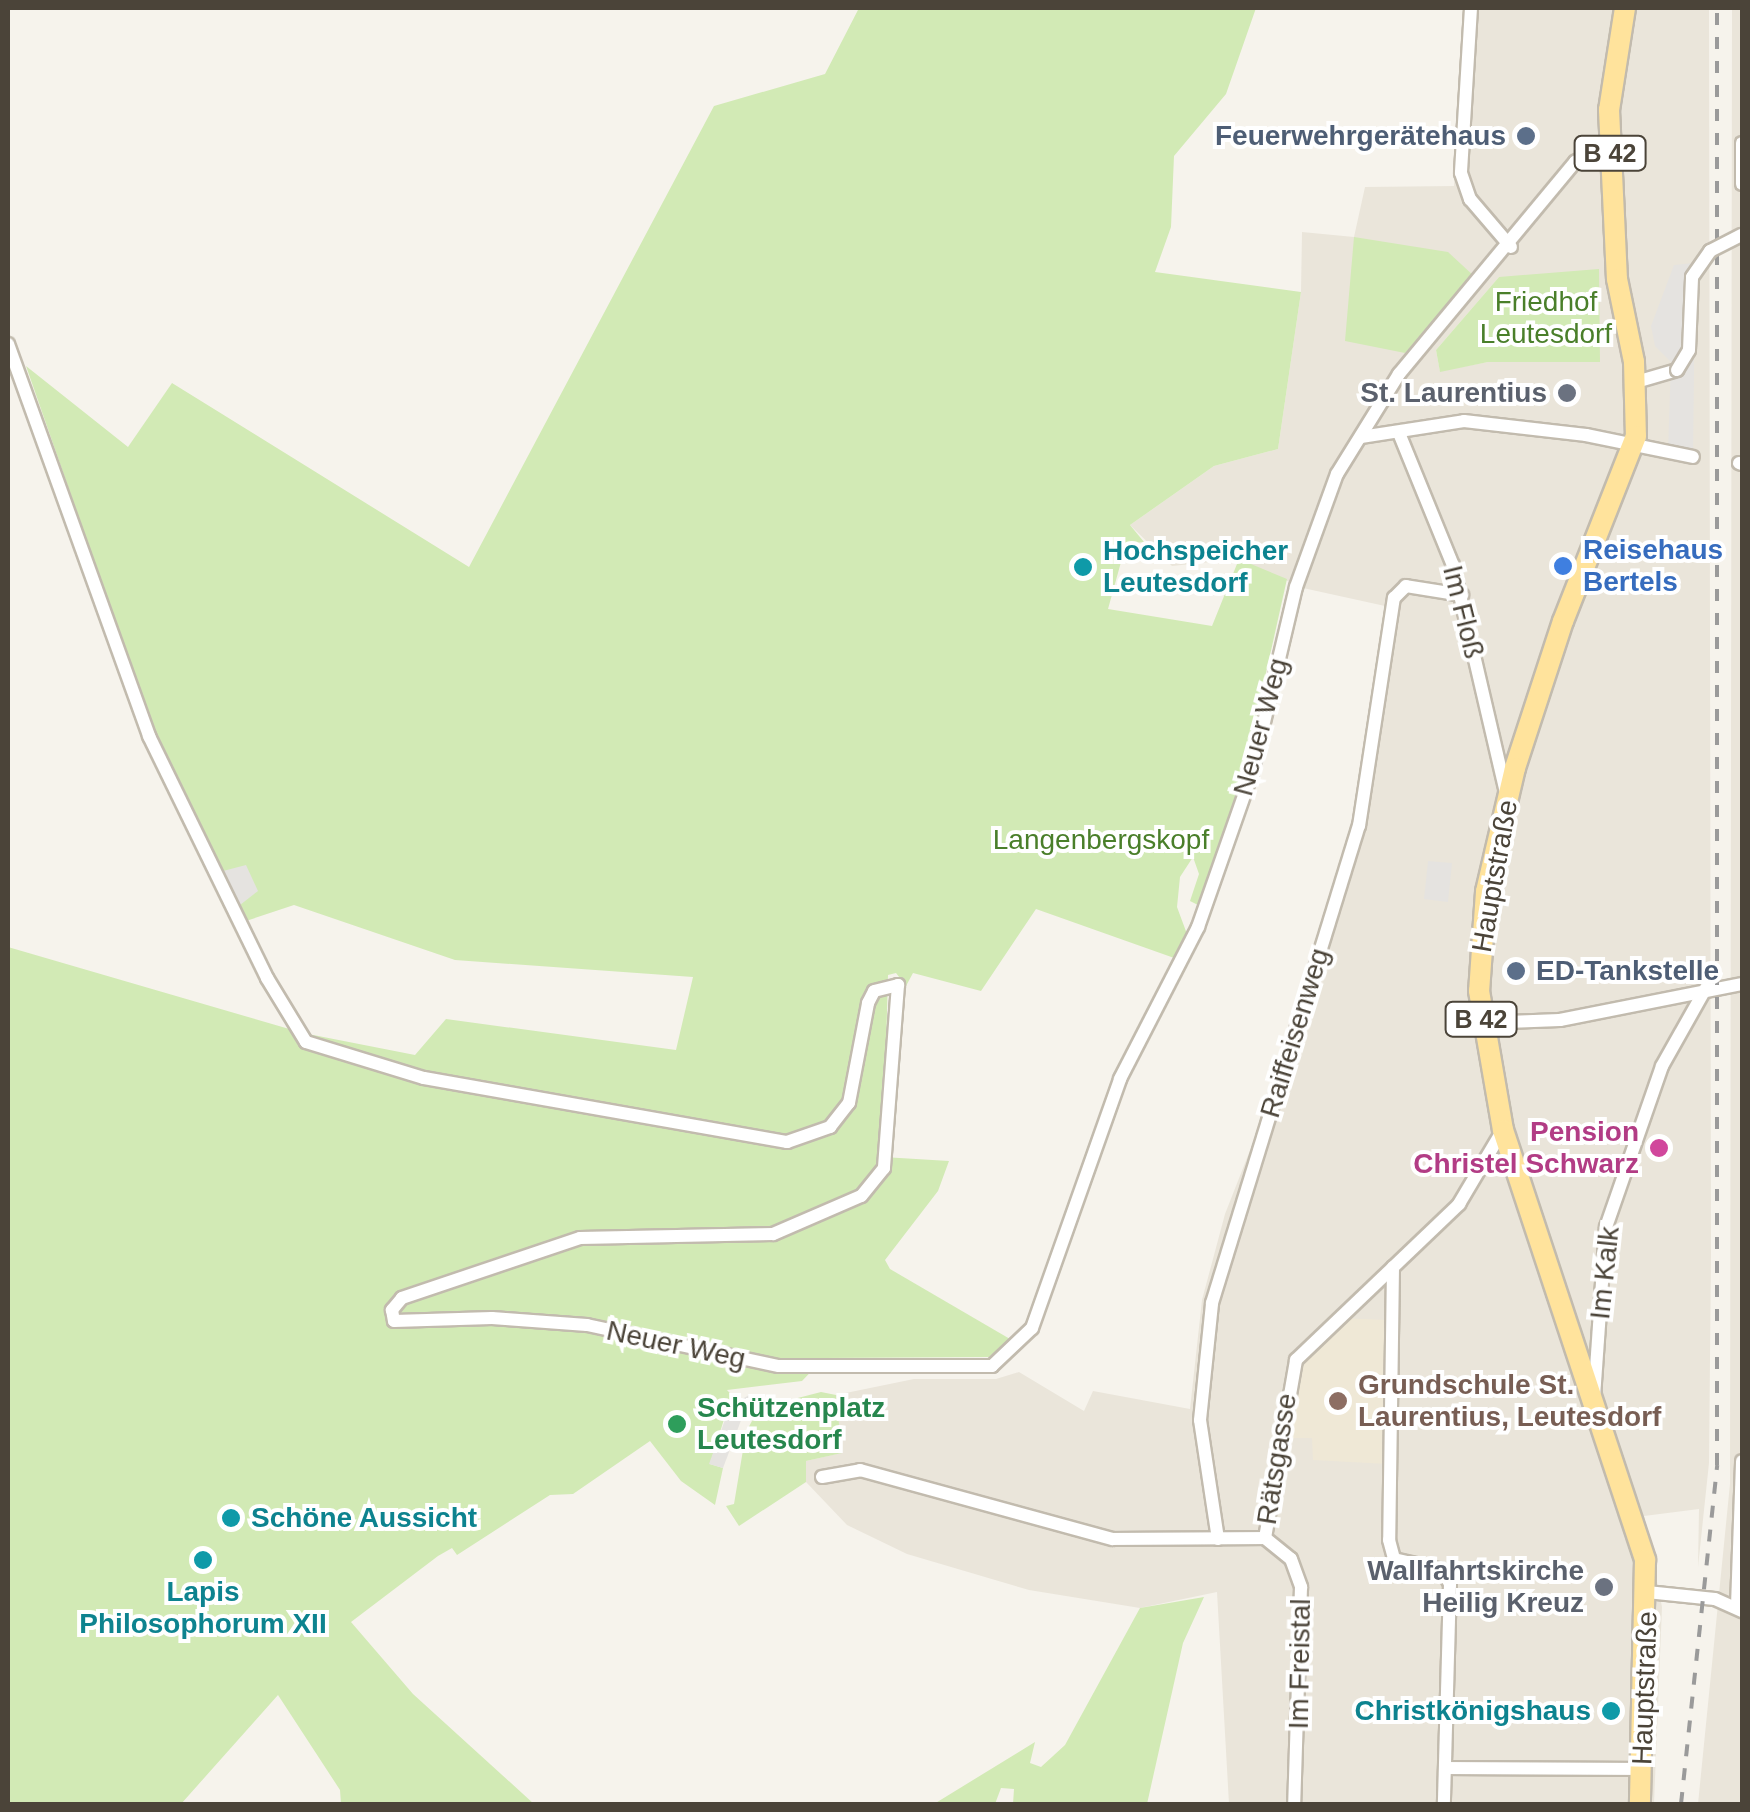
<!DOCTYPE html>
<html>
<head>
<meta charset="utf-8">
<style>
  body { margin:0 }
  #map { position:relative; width:1750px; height:1812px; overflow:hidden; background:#f6f3ec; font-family:Arial,sans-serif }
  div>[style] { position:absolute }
  .residential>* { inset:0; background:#eae5da }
  .education>* { inset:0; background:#efe8d6 }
  .green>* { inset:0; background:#d2eab5 }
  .parking>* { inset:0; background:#e5e3e0 }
  .roads { filter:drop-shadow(2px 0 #c2bbae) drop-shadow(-2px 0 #c2bbae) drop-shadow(0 2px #c2bbae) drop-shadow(0 -2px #c2bbae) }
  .street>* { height:12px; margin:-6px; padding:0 6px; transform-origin:6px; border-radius:6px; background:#fff }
  .primary>* { height:20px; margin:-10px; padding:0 10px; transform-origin:10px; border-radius:10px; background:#ffe39c }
  .rail>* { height:4px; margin-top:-2px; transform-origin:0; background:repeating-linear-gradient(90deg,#9a9a9a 0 12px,transparent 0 24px) }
  .bridges { filter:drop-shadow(2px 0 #c2bbae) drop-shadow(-2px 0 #c2bbae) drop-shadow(0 2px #c2bbae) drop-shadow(0 -2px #c2bbae) }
  .street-bridge>* { height:12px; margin:-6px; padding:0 6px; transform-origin:6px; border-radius:6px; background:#fff }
  .dots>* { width:28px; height:28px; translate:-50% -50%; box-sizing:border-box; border:5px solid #fff; border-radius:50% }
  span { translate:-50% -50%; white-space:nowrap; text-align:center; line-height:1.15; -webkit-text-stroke:8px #fff; paint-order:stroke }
  .shield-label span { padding:2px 8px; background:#fff; border:2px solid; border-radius:8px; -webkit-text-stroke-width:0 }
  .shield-label { font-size:25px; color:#4b4439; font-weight:700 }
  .service-label { font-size:28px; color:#4e5e75; font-weight:700 }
  .right { translate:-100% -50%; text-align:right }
  .left { translate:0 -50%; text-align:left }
  .park-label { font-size:28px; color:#4a7f2a }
  .worship-label { font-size:28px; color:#5b616d; font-weight:700 }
  .shop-label { font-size:28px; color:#366cbe; font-weight:700 }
  .culture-label { font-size:28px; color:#0d838f; font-weight:700 }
  .street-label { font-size:28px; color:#4b4439 }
  .hotel-label { font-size:28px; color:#b23c85; font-weight:700 }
  .education-label { font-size:28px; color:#785e54; font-weight:700 }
  .leisure-label { font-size:28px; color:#27864d; font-weight:700 }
  .frame { position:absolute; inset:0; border:10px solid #4b4439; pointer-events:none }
</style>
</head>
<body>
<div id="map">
  <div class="residential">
    <i style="clip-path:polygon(evenodd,1466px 8px,1709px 8px,1711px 1255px,1709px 1463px,1698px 1567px,1699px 1509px,1644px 1516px,1662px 1607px,1654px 1804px,1229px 1804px,1217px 1592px,1140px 1608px,1029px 1590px,907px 1554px,847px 1525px,806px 1482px,806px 1461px,841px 1453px,836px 1395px,914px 1379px,996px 1379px,1019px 1372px,1084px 1411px,1093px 1391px,1190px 1409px,1202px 1300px,1225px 1214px,1267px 1107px,1353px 823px,1385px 606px,1303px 588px,1239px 559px,1172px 566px,1130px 525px,1214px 466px,1278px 449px,1301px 292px,1302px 232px,1354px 237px,1365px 187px,1454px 186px,1466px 8px,1499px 277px,1600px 361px,1488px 362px,1440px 371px,1436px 350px,1499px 277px)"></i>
    <i style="clip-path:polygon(1732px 8px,1742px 8px,1742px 1804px,1698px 1804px,1730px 1484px)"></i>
  </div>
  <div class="education">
    <i style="clip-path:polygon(1341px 1318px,1386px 1320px,1388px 1464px,1313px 1460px,1312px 1438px,1283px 1438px,1300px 1363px)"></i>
  </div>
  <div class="green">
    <i style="clip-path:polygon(859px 8px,1256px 8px,1226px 94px,1174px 156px,1171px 227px,1155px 272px,1301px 292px,1278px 449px,1214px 466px,1130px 525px,1144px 542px,1126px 544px,1108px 609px,1212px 626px,1239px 559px,1287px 579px,1240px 789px,1198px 905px,1190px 901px,1199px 874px,1193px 857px,1180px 877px,1177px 907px,1187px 934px,1177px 959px,1036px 909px,981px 991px,913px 973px,906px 986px,896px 973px,888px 975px,883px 1157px,949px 1161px,938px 1191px,885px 1260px,890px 1269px,1010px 1339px,989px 1357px,824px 1358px,802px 1381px,727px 1390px,737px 1401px,726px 1413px,710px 1464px,723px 1468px,715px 1505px,681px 1481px,650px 1441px,573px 1494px,550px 1495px,457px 1555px,452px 1548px,438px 1556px,351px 1622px,413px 1694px,534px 1804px,341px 1804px,340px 1790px,278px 1695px,181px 1804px,8px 1804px,8px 947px,303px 1033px,415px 1055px,446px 1019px,676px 1050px,693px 977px,455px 960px,294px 905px,246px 921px,150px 722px,26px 366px,128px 447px,172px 383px,469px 567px,714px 106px,825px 74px)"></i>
    <i style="clip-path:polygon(1354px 237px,1448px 252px,1475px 277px,1405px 353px,1345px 341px)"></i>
    <i style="clip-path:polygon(1599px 269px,1600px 362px,1488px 362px,1440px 372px,1436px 350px,1499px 277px)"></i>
    <i style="clip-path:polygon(821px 1392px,836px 1395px,842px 1453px,806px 1461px,806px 1482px,739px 1526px,726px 1506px,734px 1504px,746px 1432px,759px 1408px)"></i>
    <i style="clip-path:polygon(1204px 1597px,1183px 1643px,1147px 1804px,1013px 1804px,1014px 1789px,1001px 1788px,995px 1804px,934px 1804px,1035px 1742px,1030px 1763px,1041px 1767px,1065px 1745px,1140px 1608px)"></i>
  </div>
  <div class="parking">
    <i style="clip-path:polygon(1693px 263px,1694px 371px,1693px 457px,1668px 452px,1671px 362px,1655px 346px,1651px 326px,1674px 265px)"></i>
    <i style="clip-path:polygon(1428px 861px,1452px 863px,1448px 902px,1424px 899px)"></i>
    <i style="clip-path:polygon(246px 865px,258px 891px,240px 905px,223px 871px)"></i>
    <i style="clip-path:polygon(751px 1394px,723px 1468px,709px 1464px,730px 1406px)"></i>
  </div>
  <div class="roads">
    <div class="street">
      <i style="left:1471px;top:8px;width:165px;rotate:93.5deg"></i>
      <i style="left:1461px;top:173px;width:28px;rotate:71deg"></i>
      <i style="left:1470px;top:199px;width:63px;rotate:49.5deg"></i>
      <i style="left:1742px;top:143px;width:41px;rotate:90deg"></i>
      <i style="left:8px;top:344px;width:417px;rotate:70.2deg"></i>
      <i style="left:149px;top:736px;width:269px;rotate:64deg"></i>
      <i style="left:267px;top:978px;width:75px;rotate:58.6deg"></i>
      <i style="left:306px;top:1042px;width:123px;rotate:17deg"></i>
      <i style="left:424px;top:1078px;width:369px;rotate:10deg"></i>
      <i style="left:787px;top:1142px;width:46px;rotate:-19.2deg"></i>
      <i style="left:830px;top:1127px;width:31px;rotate:-52deg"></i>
      <i style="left:849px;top:1103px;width:102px;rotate:-79.2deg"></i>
      <i style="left:868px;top:1003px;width:13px;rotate:-63deg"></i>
      <i style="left:874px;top:991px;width:25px;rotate:-14deg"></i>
      <i style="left:898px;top:985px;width:184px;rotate:94.4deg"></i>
      <i style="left:884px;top:1168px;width:36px;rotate:129deg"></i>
      <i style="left:861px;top:1196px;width:96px;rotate:156.6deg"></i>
      <i style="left:773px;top:1234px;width:193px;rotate:178.8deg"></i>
      <i style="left:580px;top:1238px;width:188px;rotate:161.4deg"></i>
      <i style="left:402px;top:1298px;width:16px;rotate:130deg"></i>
      <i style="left:392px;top:1310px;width:11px;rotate:80deg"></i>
      <i style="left:394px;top:1321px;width:98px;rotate:-1.8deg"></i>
      <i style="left:492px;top:1318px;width:95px;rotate:4.2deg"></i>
      <i style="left:587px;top:1325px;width:196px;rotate:12.1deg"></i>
      <i style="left:779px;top:1366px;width:213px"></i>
      <i style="left:992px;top:1366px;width:55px;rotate:-43.5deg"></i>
      <i style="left:1032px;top:1328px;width:264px;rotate:-70.5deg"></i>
      <i style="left:1120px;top:1079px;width:171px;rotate:-62.8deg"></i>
      <i style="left:1198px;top:927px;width:163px;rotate:-70.7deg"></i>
      <i style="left:1252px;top:773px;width:191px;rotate:-76.7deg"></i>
      <i style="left:1296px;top:587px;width:120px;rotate:-70.1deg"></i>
      <i style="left:1337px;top:474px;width:118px;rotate:-58.2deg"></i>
      <i style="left:1399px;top:374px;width:276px;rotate:-50.3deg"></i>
      <i style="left:1575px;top:162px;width:40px;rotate:-29.7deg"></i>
      <i style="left:1636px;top:382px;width:43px;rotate:-16.3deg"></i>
      <i style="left:1399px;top:433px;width:143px;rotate:67.8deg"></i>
      <i style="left:1453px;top:565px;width:238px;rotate:76.9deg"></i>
      <i style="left:1361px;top:437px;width:104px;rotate:-8.8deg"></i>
      <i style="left:1464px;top:421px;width:123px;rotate:6.5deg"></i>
      <i style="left:1586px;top:435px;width:109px;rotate:11.6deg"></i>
      <i style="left:1739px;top:463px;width:3px;rotate:18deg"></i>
      <i style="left:1481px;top:1023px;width:79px;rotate:-2.2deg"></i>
      <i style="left:1560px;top:1020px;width:186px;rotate:-11.2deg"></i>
      <i style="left:1393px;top:1267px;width:273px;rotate:90.8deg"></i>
      <i style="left:1389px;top:1540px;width:20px;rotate:75deg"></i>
      <i style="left:1394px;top:1559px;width:49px;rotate:12.9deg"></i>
      <i style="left:1442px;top:1570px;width:16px;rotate:60deg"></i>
      <i style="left:1450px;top:1584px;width:220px;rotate:91.6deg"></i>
      <i style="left:1594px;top:1397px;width:170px;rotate:-86deg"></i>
      <i style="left:1606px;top:1227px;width:170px;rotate:-70.8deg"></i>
      <i style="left:1662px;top:1066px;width:90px;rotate:-60.6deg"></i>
      <i style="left:822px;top:1477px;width:39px;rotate:-10deg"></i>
      <i style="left:860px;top:1470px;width:262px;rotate:15.3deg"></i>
      <i style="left:1113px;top:1539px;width:152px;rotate:-0.4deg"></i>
      <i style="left:1265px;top:1538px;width:181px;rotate:-80.1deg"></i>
      <i style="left:1296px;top:1360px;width:226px;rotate:-43.7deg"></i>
      <i style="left:1459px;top:1204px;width:86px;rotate:-59.3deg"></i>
      <i style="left:1265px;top:1538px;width:33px;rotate:39deg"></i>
      <i style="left:1291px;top:1559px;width:30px;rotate:70deg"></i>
      <i style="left:1301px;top:1587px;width:217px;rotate:91.8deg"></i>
      <i style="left:1218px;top:1539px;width:120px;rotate:-98.6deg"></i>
      <i style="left:1200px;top:1420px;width:118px;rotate:-84.1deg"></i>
      <i style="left:1212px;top:1303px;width:499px;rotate:-72.9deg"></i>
      <i style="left:1359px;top:826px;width:231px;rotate:-81.3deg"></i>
      <i style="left:1394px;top:598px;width:17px;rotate:-45deg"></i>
      <i style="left:1406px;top:586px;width:57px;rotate:9.1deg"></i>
      <i style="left:1647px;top:1592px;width:68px;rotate:5.9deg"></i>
      <i style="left:1715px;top:1599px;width:30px;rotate:24deg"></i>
      <i style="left:1737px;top:1606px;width:145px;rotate:-88deg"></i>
      <i style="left:1447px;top:1768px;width:196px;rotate:0.3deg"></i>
    </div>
    <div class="primary">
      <i style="left:1625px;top:8px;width:103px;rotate:98.9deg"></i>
      <i style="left:1609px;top:110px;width:169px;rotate:87.3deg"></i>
      <i style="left:1617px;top:279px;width:85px;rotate:78.4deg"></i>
      <i style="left:1634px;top:362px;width:74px;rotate:88.5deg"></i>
      <i style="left:1636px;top:436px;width:199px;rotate:111.5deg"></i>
      <i style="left:1563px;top:621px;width:155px;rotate:108.1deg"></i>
      <i style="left:1515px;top:768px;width:127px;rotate:103.2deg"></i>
      <i style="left:1486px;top:892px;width:99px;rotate:94deg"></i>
      <i style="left:1479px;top:991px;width:141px;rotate:80.2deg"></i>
      <i style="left:1503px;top:1130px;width:453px;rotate:71.7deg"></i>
      <i style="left:1645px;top:1560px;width:244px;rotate:91.2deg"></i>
    </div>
  </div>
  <div class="rail">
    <i style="left:1681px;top:1804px;width:341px;rotate:-83.9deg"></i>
    <i style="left:1717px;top:1465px;width:1457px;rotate:-90deg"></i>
  </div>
  <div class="bridges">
    <div class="street-bridge">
      <i style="left:1677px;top:370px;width:23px;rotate:-59deg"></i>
      <i style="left:1689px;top:350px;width:73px;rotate:-87.6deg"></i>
      <i style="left:1692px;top:277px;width:32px;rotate:-55deg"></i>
      <i style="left:1710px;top:251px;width:36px;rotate:-27deg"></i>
    </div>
  </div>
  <div class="dots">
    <i style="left:1526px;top:136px;background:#5c6f8a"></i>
    <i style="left:1567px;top:393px;background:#6b7280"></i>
    <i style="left:1563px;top:566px;background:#3f7fe0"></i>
    <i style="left:1083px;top:567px;background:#0f9aa8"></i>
    <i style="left:1516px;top:971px;background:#5c6f8a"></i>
    <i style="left:1659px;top:1148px;background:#d1479c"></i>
    <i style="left:1338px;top:1401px;background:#8d6e63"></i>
    <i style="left:677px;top:1424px;background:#2e9e5b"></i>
    <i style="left:231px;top:1518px;background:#0f9aa8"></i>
    <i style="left:203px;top:1560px;background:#0f9aa8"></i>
    <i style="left:1604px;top:1587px;background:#6b7280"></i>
    <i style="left:1611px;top:1711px;background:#0f9aa8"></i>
  </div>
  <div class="shield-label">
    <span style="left:1610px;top:153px">B 42</span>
    <span style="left:1481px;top:1019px">B 42</span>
  </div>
  <div class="service-label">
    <span class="right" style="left:1506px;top:136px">Feuerwehrgerätehaus</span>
    <span class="left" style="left:1536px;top:971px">ED-Tankstelle</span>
  </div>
  <div class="park-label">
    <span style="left:1546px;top:318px">Friedhof<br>Leutesdorf</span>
    <span style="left:1101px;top:840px">Langenbergskopf</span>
  </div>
  <div class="worship-label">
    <span class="right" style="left:1547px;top:393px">St. Laurentius</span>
    <span class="right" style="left:1584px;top:1587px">Wallfahrtskirche<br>Heilig Kreuz</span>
  </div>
  <div class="shop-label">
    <span class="left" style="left:1583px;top:566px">Reisehaus<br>Bertels</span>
  </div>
  <div class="culture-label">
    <span class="left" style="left:1103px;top:567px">Hochspeicher<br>Leutesdorf</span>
    <span class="left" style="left:251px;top:1518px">Schöne Aussicht</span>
    <span style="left:203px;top:1608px">Lapis<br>Philosophorum XII</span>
    <span class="right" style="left:1591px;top:1711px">Christkönigshaus</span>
  </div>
  <div class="street-label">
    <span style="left:1463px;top:612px;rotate:76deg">Im Floß</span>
    <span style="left:1261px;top:727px;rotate:-75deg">Neuer Weg</span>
    <span style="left:1495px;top:876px;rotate:-80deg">Hauptstraße</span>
    <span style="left:1295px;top:1033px;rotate:-73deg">Raiffeisenweg</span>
    <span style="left:1605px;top:1273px;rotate:-84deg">Im Kalk</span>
    <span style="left:676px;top:1345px;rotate:12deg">Neuer Weg</span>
    <span style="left:1277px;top:1459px;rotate:-81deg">Rätsgasse</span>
    <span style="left:1300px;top:1664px;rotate:-89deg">Im Freistal</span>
    <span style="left:1645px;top:1688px;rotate:-88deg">Hauptstraße</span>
  </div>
  <div class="hotel-label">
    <span class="right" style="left:1639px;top:1148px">Pension<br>Christel Schwarz</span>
  </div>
  <div class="education-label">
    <span class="left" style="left:1358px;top:1401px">Grundschule St.<br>Laurentius, Leutesdorf</span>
  </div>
  <div class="leisure-label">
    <span class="left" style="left:697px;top:1424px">Schützenplatz<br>Leutesdorf</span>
  </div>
  <div class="frame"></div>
</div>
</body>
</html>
